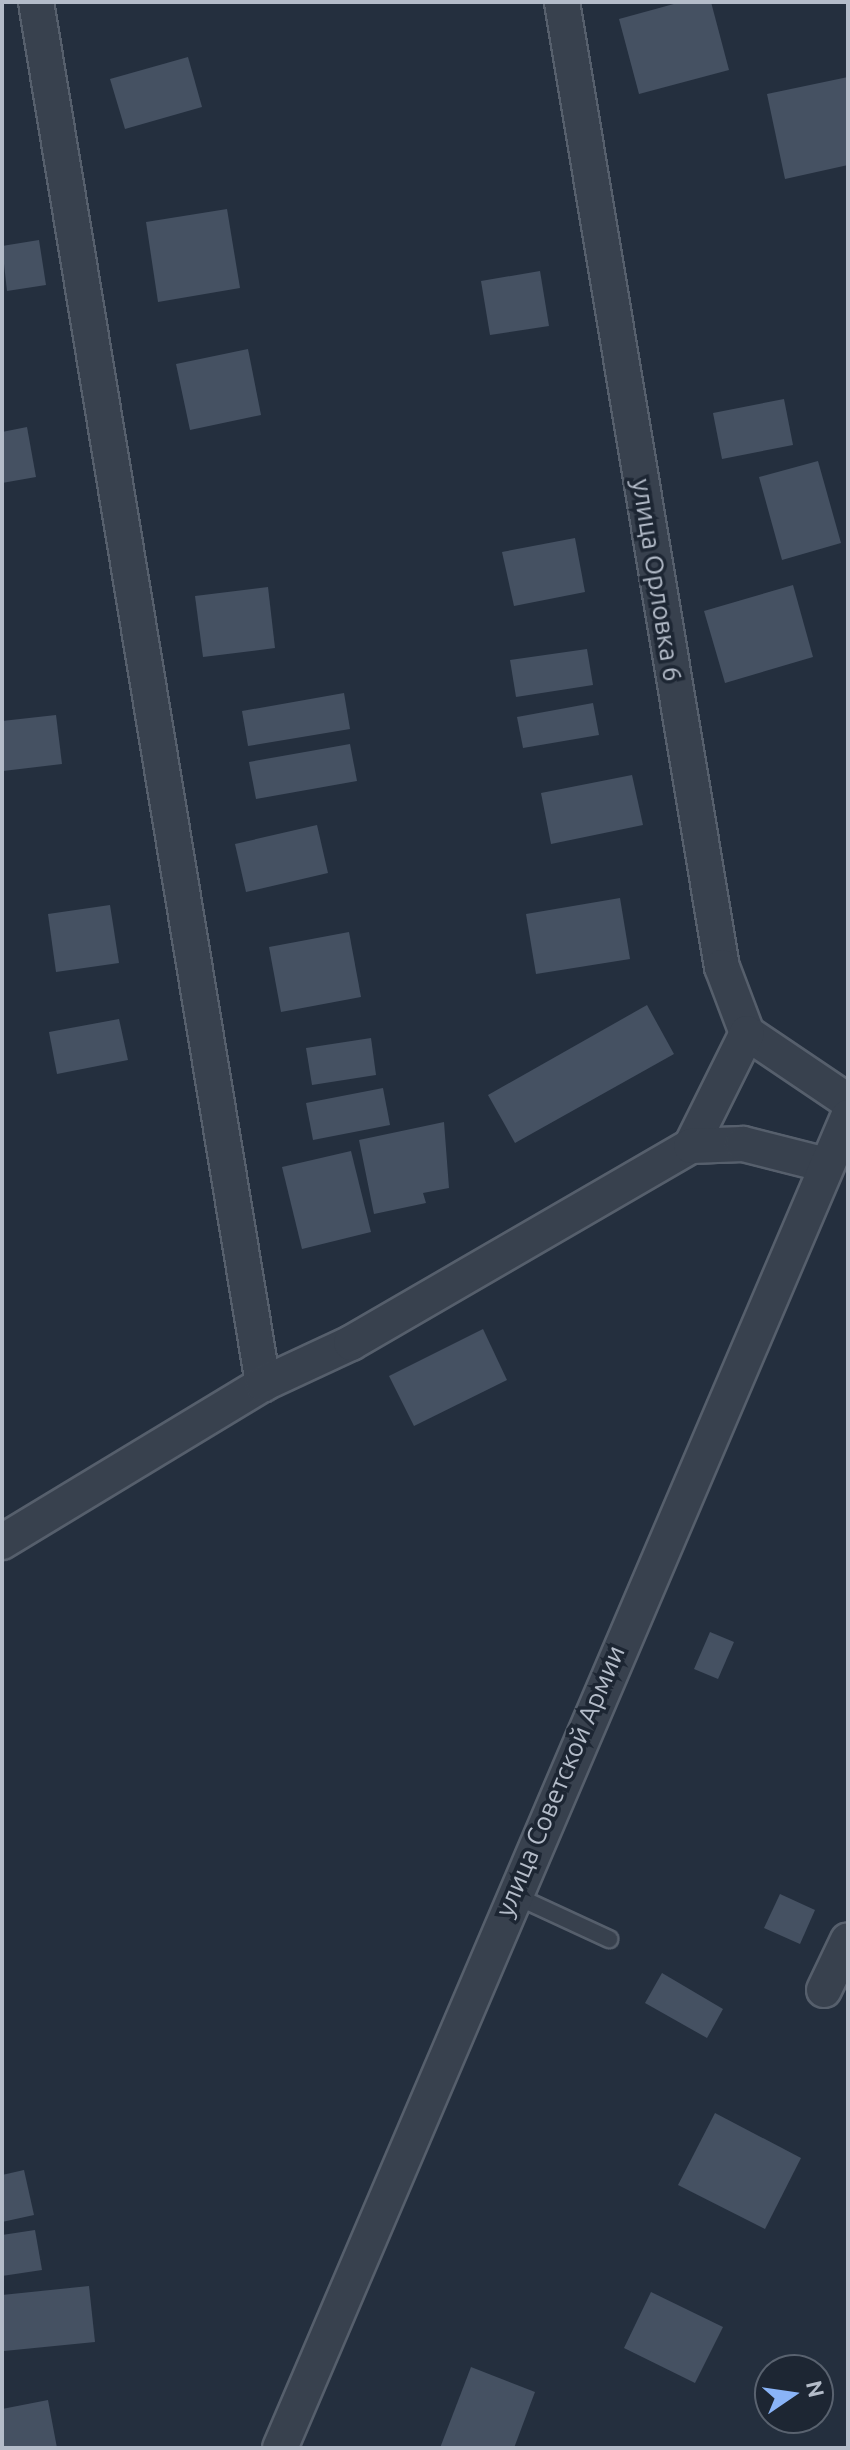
<!DOCTYPE html>
<html>
<head>
<meta charset="utf-8">
<style>
  body { margin:0 }
  #map { position:relative; width:850px; height:2450px; overflow:hidden; background:#242f3e; font-family:Ubuntu,sans-serif }
  div>[style] { position:absolute }
  .building>* { inset:0; background:#455162 }
  .roads { filter:drop-shadow(2px 0 #565f6c) drop-shadow(-2px 0 #565f6c) drop-shadow(0 2px #565f6c) drop-shadow(0 -2px #565f6c) }
  .lane>* { height:16px; margin:-8px; padding:0 8px; transform-origin:8px; border-radius:8px; background:#38414e }
  .street>* { height:34px; margin:-17px; padding:0 17px; transform-origin:17px; border-radius:17px; background:#38414e }
  span { translate:-50% -50%; white-space:nowrap; text-align:center; line-height:1.15; -webkit-text-stroke:7px #1d2633; paint-order:stroke }
  .street-label { font-size:26px; color:#b4bcc9 }
  .frame { position:absolute; inset:0; border:4px solid #b4bcc9; pointer-events:none }
  .north { position:absolute; left:754px; top:2354px; width:80px; height:80px; box-sizing:border-box; background:#1d2633; border:2px solid #59626f; border-radius:50%; rotate:77deg; font-size:22px; font-weight:700; line-height:32px; text-align:center; color:#b4bcc9 }
  .north::after { content:''; display:block; margin:auto; width:28px; height:36px; background:#8ab4f8; clip-path:polygon(50% 0,100% 100%,50% 72%,0 100%) }
</style>
</head>
<body>
<div id="map">
  <div class="building">
    <i style="clip-path:polygon(681px 2px,711px 2px,729px 70px,639px 94px,619px 19px)"></i>
    <i style="clip-path:polygon(188px 57px,202px 107px,125px 129px,110px 79px)"></i>
    <i style="clip-path:polygon(848px 77px,848px 165px,785px 179px,767px 94px)"></i>
    <i style="clip-path:polygon(227px 209px,240px 288px,158px 302px,146px 222px)"></i>
    <i style="clip-path:polygon(39px 240px,46px 285px,7px 291px,2px 246px)"></i>
    <i style="clip-path:polygon(540px 271px,549px 326px,490px 335px,481px 281px)"></i>
    <i style="clip-path:polygon(248px 349px,261px 415px,190px 430px,176px 364px)"></i>
    <i style="clip-path:polygon(784px 399px,793px 445px,722px 459px,713px 413px)"></i>
    <i style="clip-path:polygon(27px 427px,36px 477px,2px 483px,2px 432px)"></i>
    <i style="clip-path:polygon(818px 461px,841px 543px,782px 560px,759px 477px)"></i>
    <i style="clip-path:polygon(575px 538px,585px 592px,514px 606px,502px 552px)"></i>
    <i style="clip-path:polygon(793px 585px,813px 657px,725px 683px,704px 611px)"></i>
    <i style="clip-path:polygon(268px 587px,275px 648px,203px 657px,195px 596px)"></i>
    <i style="clip-path:polygon(587px 649px,593px 685px,516px 697px,510px 660px)"></i>
    <i style="clip-path:polygon(344px 693px,350px 729px,248px 746px,242px 711px)"></i>
    <i style="clip-path:polygon(593px 703px,599px 735px,523px 748px,517px 717px)"></i>
    <i style="clip-path:polygon(56px 715px,62px 764px,3px 771px,2px 721px)"></i>
    <i style="clip-path:polygon(350px 744px,357px 781px,256px 799px,249px 762px)"></i>
    <i style="clip-path:polygon(632px 775px,643px 825px,551px 844px,541px 793px)"></i>
    <i style="clip-path:polygon(317px 825px,328px 873px,246px 892px,235px 844px)"></i>
    <i style="clip-path:polygon(620px 898px,630px 959px,536px 974px,526px 914px)"></i>
    <i style="clip-path:polygon(110px 905px,119px 963px,56px 972px,48px 914px)"></i>
    <i style="clip-path:polygon(349px 932px,361px 997px,281px 1012px,269px 947px)"></i>
    <i style="clip-path:polygon(647px 1005px,674px 1054px,515px 1143px,488px 1095px)"></i>
    <i style="clip-path:polygon(119px 1019px,128px 1060px,57px 1074px,49px 1032px)"></i>
    <i style="clip-path:polygon(371px 1038px,376px 1075px,312px 1085px,306px 1048px)"></i>
    <i style="clip-path:polygon(383px 1088px,390px 1125px,313px 1140px,306px 1103px)"></i>
    <i style="clip-path:polygon(444px 1122px,449px 1188px,423px 1193px,426px 1203px,374px 1214px,359px 1140px)"></i>
    <i style="clip-path:polygon(351px 1151px,371px 1232px,302px 1249px,282px 1167px)"></i>
    <i style="clip-path:polygon(483px 1329px,507px 1380px,414px 1426px,389px 1376px)"></i>
    <i style="clip-path:polygon(710px 1632px,734px 1642px,718px 1679px,694px 1669px)"></i>
    <i style="clip-path:polygon(780px 1894px,815px 1910px,800px 1944px,764px 1928px)"></i>
    <i style="clip-path:polygon(662px 1973px,723px 2009px,707px 2038px,645px 2003px)"></i>
    <i style="clip-path:polygon(715px 2113px,801px 2158px,765px 2229px,678px 2185px)"></i>
    <i style="clip-path:polygon(24px 2170px,34px 2215px,2px 2222px,2px 2175px)"></i>
    <i style="clip-path:polygon(35px 2230px,42px 2270px,2px 2276px,2px 2235px)"></i>
    <i style="clip-path:polygon(89px 2286px,95px 2342px,4px 2351px,2px 2295px)"></i>
    <i style="clip-path:polygon(651px 2292px,723px 2327px,695px 2383px,624px 2348px)"></i>
    <i style="clip-path:polygon(471px 2367px,535px 2392px,514px 2448px,440px 2448px)"></i>
    <i style="clip-path:polygon(48px 2400px,57px 2448px,4px 2448px,2px 2409px)"></i>
  </div>
  <div class="roads">
    <div class="lane">
      <i style="left:514px;top:1895px;width:105px;rotate:24.9deg"></i>
    </div>
    <div class="street">
      <i style="left:36px;top:2px;width:1401px;rotate:80.67deg"></i>
      <i style="left:562px;top:2px;width:978px;rotate:80.59deg"></i>
      <i style="left:722px;top:967px;width:71px;rotate:69.3deg"></i>
      <i style="left:747px;top:1033px;width:122px;rotate:34deg"></i>
      <i style="left:691px;top:1146px;width:126px;rotate:-63.6deg"></i>
      <i style="left:2px;top:1542px;width:305px;rotate:-31.2deg"></i>
      <i style="left:263px;top:1384px;width:97px;rotate:-25deg"></i>
      <i style="left:351px;top:1343px;width:393px;rotate:-30.1deg"></i>
      <i style="left:691px;top:1146px;width:52px;rotate:-2.2deg"></i>
      <i style="left:743px;top:1144px;width:86px;rotate:14.2deg"></i>
      <i style="left:824px;top:1990px;width:55px;rotate:-64.4deg"></i>
      <i style="left:280px;top:2448px;width:1447px;rotate:-66.89deg"></i>
    </div>
  </div>
  <div class="street-label">
    <span style="left:657px;top:580px;rotate:81deg">улица Орловка 6</span>
    <span style="left:560px;top:1781px;rotate:-67deg">улица Советской Армии</span>
  </div>
  <div class="frame"></div>
  <div class="north">N</div>
</div>
</body>
</html>
